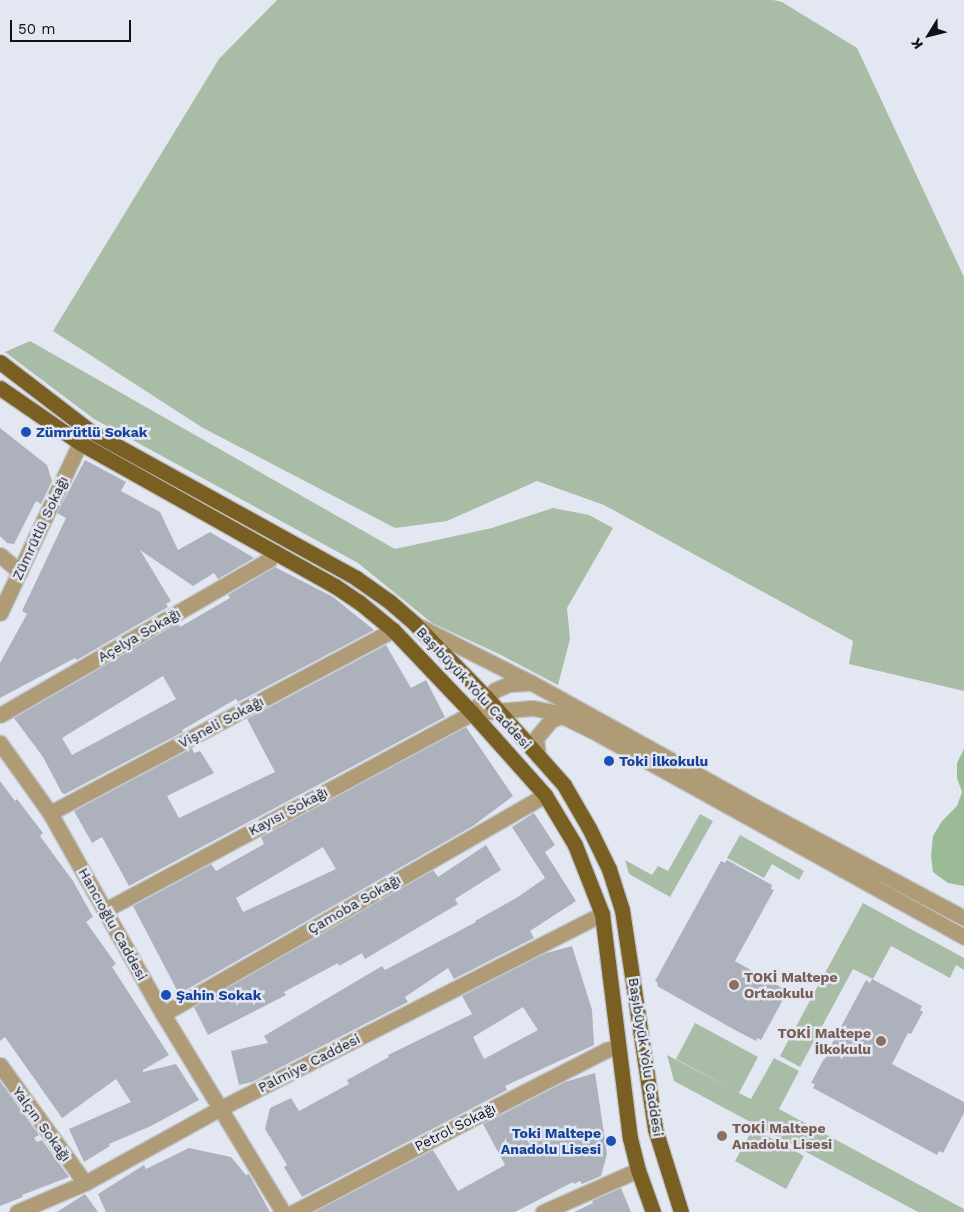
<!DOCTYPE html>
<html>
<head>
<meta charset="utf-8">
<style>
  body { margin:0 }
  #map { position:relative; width:964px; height:1212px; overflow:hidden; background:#e3e7f2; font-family:"Work Sans",sans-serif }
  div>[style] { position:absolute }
  .green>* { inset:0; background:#a8bca6 }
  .forest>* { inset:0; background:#9abb96 }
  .building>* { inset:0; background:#adb1bc }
  .roads { filter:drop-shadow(1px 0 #c1c5cf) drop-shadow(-1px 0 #c1c5cf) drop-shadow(0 1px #c1c5cf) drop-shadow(0 -1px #c1c5cf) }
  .minor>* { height:15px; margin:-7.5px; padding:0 7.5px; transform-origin:7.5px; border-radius:7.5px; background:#af9c77 }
  .major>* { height:15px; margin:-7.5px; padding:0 7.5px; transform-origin:7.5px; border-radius:7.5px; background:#7a5f23 }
  .dots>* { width:14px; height:14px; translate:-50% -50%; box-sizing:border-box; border:2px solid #e3e7f2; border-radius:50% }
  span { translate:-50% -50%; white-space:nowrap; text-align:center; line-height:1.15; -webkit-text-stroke:5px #e3e7f2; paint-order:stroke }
  .transit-label { font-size:14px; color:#164399; font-weight:700 }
  .left { translate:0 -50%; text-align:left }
  .right { translate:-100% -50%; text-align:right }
  .street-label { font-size:14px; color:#101215 }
  .education-label { font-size:14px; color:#785e54; font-weight:700 }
  .north { position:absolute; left:904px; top:10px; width:50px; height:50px; -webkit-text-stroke:4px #e3e7f2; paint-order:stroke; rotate:234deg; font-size:14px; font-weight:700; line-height:20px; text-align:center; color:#101215 }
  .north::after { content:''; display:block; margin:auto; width:18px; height:22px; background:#101215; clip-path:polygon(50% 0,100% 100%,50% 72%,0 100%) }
  .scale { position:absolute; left:10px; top:20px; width:121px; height:22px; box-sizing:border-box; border:2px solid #101215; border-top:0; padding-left:6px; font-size:15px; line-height:18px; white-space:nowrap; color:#101215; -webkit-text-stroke:4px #e3e7f2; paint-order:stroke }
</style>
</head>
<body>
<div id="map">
  <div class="green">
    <i style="clip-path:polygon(277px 0,773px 0,782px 2px,857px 48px,964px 277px,964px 691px,849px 664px,853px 641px,604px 505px,537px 481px,447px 521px,395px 528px,203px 428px,53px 331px,219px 59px)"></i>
    <i style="clip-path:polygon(30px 341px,395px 549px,492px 528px,553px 508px,589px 515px,613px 528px,567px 608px,570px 639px,558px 685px,501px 655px,432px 623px,358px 563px,94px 419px,5px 352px)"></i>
    <i style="clip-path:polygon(700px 814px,713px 821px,670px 897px,629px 874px,625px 860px,652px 875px,658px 866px,668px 871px)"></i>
    <i style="clip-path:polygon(740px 835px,804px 871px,799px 880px,772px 864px,764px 878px,727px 858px)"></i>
    <i style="clip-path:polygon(863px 903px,964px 958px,964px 970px,956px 965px,950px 978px,891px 946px,873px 979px,853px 969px,800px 1067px,780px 1056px)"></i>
    <i style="clip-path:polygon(695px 1023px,758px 1057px,739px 1093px,751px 1099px,774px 1058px,799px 1071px,779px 1109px,964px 1209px,964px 1212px,918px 1212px,674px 1081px,667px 1055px,738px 1092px,676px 1059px)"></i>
    <i style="clip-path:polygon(753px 1128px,804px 1156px,786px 1189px,735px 1161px)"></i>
  </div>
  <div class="forest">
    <i style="clip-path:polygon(964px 749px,964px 886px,948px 883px,933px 872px,931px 856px,933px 836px,942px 821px,957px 806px,962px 792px,957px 778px,957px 763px)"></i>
  </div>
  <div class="building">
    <i style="clip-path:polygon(0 428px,47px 465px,52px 481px,41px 504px,36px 501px,14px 544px,7px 543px,0 536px)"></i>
    <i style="clip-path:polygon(85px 460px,126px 482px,121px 491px,160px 512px,178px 550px,210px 532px,254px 558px,218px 579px,214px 573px,193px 586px,140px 550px,171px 601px,166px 604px,168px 607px,77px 660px,75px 658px,0 698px,0 663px,27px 614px,22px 611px,66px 518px,57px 513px)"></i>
    <i style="clip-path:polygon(evenodd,275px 567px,333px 597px,374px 630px,238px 702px,236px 699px,182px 730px,183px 732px,65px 794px,62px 793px,43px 757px,14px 718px,178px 623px,180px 627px,230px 598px,228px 595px,275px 567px,163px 676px,176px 699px,72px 755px,62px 738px,163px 676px)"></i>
    <i style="clip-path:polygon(386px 645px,411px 688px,426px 680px,445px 717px,129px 886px,102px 837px,92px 843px,74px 811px,192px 748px,194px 753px,200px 751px,214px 773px,167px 796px,179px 818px,275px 772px,247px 719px)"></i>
    <i style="clip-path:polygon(evenodd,466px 727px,513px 796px,473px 826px,179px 994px,133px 906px,211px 864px,216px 871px,264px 844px,261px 837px,466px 727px,323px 847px,336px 869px,243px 912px,236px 898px,323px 847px)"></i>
    <i style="clip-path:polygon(0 781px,15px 801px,17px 799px,43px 833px,40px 836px,73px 881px,93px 917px,86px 922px,116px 964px,112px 967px,169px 1055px,143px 1070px,143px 1072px,176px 1064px,199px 1100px,151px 1126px,109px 1144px,110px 1146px,84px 1162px,69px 1129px,131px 1102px,116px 1079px,62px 1118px,5px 1037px,0 1041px)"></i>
    <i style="clip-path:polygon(534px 813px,555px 845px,545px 852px,576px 901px,530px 931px,534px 938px,454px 979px,448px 968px,405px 997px,408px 1002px,402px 1005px,252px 1082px,239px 1085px,231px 1051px,268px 1043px,264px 1036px,382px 966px,385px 970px,476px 922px,475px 921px,518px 897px,545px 878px,512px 827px)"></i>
    <i style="clip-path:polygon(486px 845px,501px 870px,455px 899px,458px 904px,365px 959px,362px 953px,339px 966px,338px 963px,284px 992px,286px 995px,208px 1035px,194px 1007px,433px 870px,438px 877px)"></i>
    <i style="clip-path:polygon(727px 860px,772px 885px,771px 889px,774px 890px,735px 961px,784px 989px,782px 992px,786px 994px,761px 1040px,757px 1038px,756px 1041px,735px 1030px,657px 986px,658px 983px,655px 981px,721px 861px,725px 863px)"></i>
    <i style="clip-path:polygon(evenodd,572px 946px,592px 1010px,594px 1045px,505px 1086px,507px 1090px,302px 1197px,284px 1167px,287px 1165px,265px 1129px,270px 1108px,291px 1098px,299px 1111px,349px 1084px,347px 1080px,389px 1057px,388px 1055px,472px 1014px,462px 996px,543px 954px,572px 946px,523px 1007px,538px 1030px,484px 1059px,473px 1037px,523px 1007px)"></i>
    <i style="clip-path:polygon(872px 979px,922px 1006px,920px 1010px,923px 1012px,911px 1034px,908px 1033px,892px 1064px,964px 1102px,964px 1113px,943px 1153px,939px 1151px,937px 1155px,813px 1088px,815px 1084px,811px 1083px,866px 980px,870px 983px)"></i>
    <i style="clip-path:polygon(595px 1073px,607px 1154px,601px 1176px,582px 1184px,580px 1181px,574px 1184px,573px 1182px,515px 1212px,314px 1212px,433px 1150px,458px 1191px,505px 1165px,483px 1124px,565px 1082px)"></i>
    <i style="clip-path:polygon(0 1081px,39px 1135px,34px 1138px,37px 1142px,42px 1140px,69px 1177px,22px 1195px,23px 1197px,0 1206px)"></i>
    <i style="clip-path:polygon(189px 1148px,231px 1157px,246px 1175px,249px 1174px,270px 1212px,106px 1212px,98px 1194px,144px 1165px,146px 1169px)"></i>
    <i style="clip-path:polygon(621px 1188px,631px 1212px,574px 1212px,593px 1203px,592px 1201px)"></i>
    <i style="clip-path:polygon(85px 1194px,98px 1212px,57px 1212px)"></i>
  </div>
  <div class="roads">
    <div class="minor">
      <i style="left:0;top:555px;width:26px;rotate:40deg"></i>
      <i style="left:0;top:613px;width:188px;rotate:-64.8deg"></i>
      <i style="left:419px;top:626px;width:127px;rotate:26.8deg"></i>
      <i style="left:532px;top:683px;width:241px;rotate:29deg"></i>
      <i style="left:743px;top:800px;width:251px;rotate:28.1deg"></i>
      <i style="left:472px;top:713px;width:61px;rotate:-4.7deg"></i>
      <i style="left:533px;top:708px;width:21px;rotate:11deg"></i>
      <i style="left:554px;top:712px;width:41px;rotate:25.9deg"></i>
      <i style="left:591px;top:730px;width:427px;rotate:29deg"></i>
      <i style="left:0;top:715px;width:310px;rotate:-30deg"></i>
      <i style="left:269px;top:560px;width:10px;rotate:-53deg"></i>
      <i style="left:0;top:743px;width:86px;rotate:54.5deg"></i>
      <i style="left:50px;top:813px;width:231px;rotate:60.7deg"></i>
      <i style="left:163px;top:1014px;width:232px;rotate:58.8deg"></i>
      <i style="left:538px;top:756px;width:18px;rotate:-96deg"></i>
      <i style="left:536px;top:738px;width:23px;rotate:-50deg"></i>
      <i style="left:551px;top:720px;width:12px;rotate:-20deg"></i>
      <i style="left:50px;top:813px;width:389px;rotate:-28.1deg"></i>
      <i style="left:105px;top:910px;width:408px;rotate:-28.2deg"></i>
      <i style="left:465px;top:717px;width:40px;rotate:-42deg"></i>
      <i style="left:495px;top:690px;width:15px;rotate:-23deg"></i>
      <i style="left:509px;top:684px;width:19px;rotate:-3deg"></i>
      <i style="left:163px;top:1014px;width:440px;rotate:-29.8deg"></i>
      <i style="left:0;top:1065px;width:145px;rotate:54.2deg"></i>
      <i style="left:17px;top:1212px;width:74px;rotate:-23.1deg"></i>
      <i style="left:85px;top:1183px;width:153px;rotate:-28.9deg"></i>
      <i style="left:219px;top:1109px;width:430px;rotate:-27deg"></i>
      <i style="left:294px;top:1212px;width:174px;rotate:-27.7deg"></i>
      <i style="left:448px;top:1131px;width:178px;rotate:-27.1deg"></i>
      <i style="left:606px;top:1050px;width:12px;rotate:-14deg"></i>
      <i style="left:543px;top:1212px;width:104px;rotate:-23.9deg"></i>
    </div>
    <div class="major">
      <i style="left:0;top:362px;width:113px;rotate:37.5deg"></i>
      <i style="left:90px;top:431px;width:304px;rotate:28.9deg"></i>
      <i style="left:356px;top:578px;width:42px;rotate:35.2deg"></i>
      <i style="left:390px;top:602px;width:33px;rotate:41deg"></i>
      <i style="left:415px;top:624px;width:102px;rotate:45.8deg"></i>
      <i style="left:486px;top:697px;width:118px;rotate:48.4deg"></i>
      <i style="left:564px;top:785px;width:50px;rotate:59.8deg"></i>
      <i style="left:589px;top:828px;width:46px;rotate:64deg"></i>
      <i style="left:609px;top:869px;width:43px;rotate:72.4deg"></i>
      <i style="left:622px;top:910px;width:221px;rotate:81.4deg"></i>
      <i style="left:655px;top:1129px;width:87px;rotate:72.6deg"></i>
      <i style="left:0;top:388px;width:97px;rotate:34.5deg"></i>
      <i style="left:80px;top:443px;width:292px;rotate:29.3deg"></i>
      <i style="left:335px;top:586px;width:29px;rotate:34deg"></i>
      <i style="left:359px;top:602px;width:44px;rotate:39.5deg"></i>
      <i style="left:393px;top:630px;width:115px;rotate:46.4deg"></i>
      <i style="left:472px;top:713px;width:110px;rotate:48.3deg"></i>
      <i style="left:545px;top:795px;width:58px;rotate:59deg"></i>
      <i style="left:575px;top:845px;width:74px;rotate:68.6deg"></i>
      <i style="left:602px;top:914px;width:226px;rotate:82.9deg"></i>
      <i style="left:630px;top:1138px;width:33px;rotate:76deg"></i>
      <i style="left:638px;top:1170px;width:45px;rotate:70.3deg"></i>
    </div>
  </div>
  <div class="dots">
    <i style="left:26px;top:432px;background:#1a4fb4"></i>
    <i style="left:609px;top:761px;background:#1a4fb4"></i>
    <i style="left:734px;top:985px;background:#8d6e63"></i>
    <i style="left:166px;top:995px;background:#1a4fb4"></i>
    <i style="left:881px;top:1041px;background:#8d6e63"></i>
    <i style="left:722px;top:1136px;background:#8d6e63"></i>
    <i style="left:611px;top:1141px;background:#1a4fb4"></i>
  </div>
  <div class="transit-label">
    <span class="left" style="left:36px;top:432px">Zümrütlü Sokak</span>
    <span class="left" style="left:619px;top:761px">Toki İlkokulu</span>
    <span class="left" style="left:176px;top:995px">Şahin Sokak</span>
    <span class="right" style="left:601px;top:1141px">Toki Maltepe<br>Anadolu Lisesi</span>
  </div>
  <div class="street-label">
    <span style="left:40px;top:528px;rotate:-65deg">Zümrütlü Sokağı</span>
    <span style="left:139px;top:635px;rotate:-30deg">Açelya Sokağı</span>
    <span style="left:474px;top:688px;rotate:47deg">Başıbüyük Yolu Caddesi</span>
    <span style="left:221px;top:722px;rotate:-28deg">Vişneli Sokağı</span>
    <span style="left:288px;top:811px;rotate:-28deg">Kayısı Sokağı</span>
    <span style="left:354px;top:904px;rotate:-30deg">Çamoba Sokağı</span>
    <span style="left:113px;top:924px;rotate:61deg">Hancıoğlu Caddesi</span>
    <span style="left:646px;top:1057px;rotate:81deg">Başıbüyük Yolu Caddesi</span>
    <span style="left:309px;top:1063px;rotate:-27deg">Palmiye Caddesi</span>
    <span style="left:42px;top:1124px;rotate:54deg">Yalçın Sokağı</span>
    <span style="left:455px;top:1127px;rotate:-27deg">Petrol Sokağı</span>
  </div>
  <div class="education-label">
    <span class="left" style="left:744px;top:985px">TOKİ Maltepe<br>Ortaokulu</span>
    <span class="right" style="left:871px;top:1041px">TOKİ Maltepe<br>İlkokulu</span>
    <span class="left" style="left:732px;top:1136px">TOKİ Maltepe<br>Anadolu Lisesi</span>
  </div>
  <div class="north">K</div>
  <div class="scale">50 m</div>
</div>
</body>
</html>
